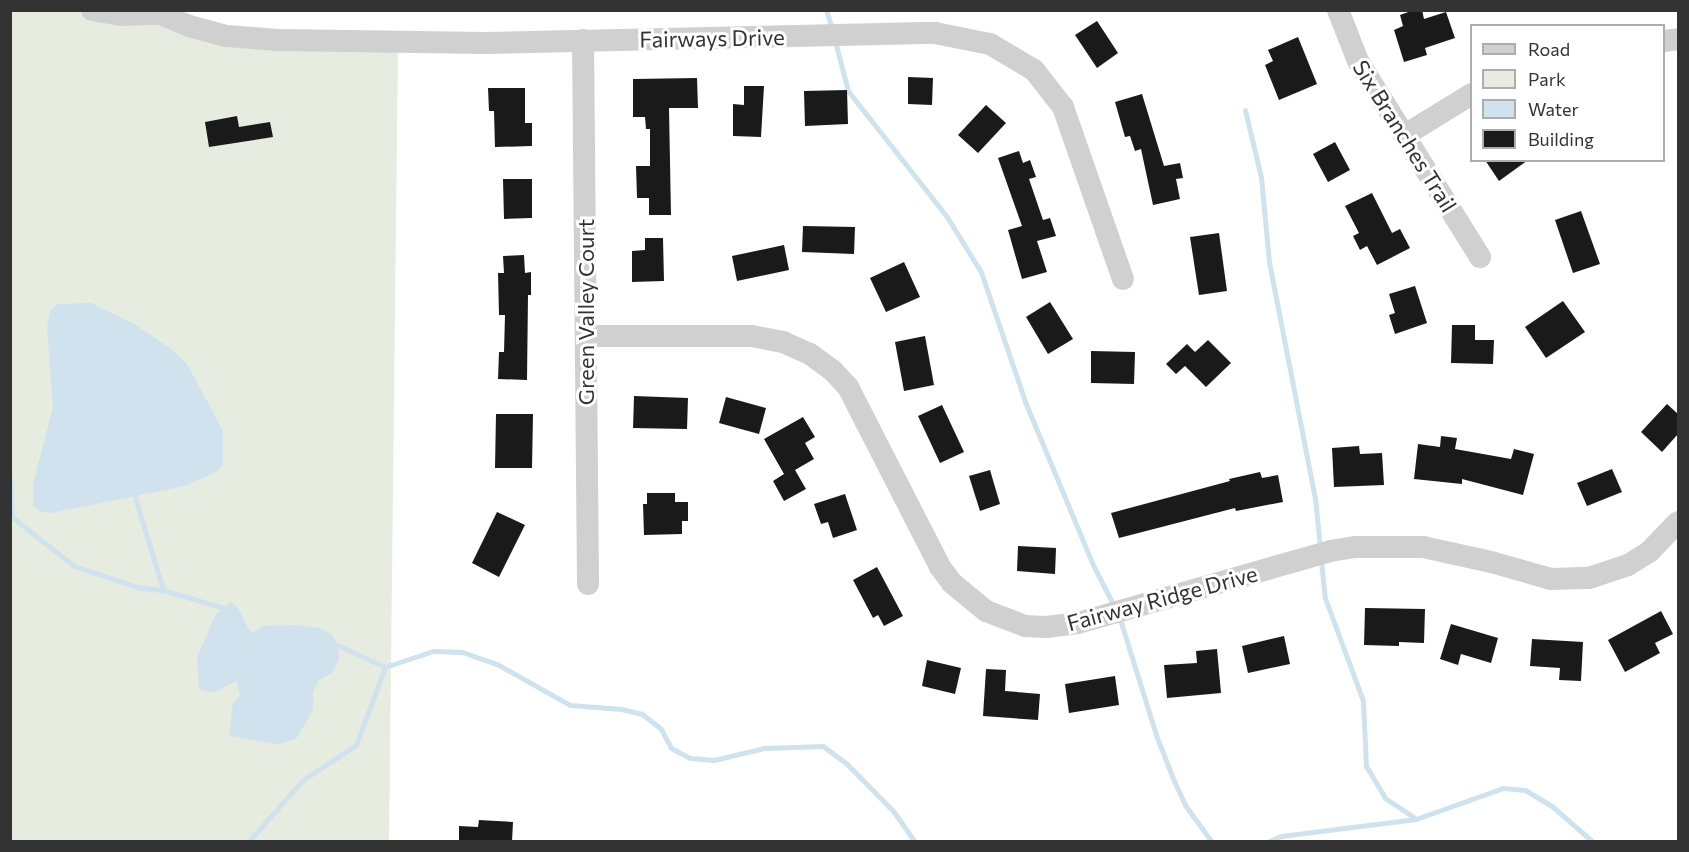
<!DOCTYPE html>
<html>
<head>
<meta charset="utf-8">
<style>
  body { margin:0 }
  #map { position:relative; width:1689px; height:852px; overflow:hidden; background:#fff; font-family:Commissioner,sans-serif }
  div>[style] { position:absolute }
  .green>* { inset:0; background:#e6ecdf }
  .water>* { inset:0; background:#cfe2ee }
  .stream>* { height:5px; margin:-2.5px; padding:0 2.5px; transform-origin:2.5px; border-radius:2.5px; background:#cfe2ee }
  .building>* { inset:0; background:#1a1a1a }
  .minor>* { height:22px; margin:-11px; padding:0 11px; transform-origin:11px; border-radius:11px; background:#d0d0d0 }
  span { translate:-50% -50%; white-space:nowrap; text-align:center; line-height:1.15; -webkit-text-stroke:6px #fff; paint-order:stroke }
  .street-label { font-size:22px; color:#333 }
  .frame { position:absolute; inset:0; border:12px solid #333; pointer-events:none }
  .legend { position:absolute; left:1470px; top:24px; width:195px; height:138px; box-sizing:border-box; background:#fff; border:2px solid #adadad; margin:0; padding:8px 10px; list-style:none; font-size:18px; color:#333 }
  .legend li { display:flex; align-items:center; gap:12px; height:30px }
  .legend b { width:30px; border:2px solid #adadad }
</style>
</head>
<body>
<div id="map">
  <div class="green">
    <i style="clip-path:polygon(10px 11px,92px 11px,398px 43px,389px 841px,11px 841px)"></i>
  </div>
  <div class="water">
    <i style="clip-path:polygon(91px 303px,136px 325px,171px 349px,187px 364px,223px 431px,223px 464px,216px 472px,185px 486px,51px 513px,41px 512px,33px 505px,33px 484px,53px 407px,47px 327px,50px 311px,58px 304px)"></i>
    <i style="clip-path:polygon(231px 602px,238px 608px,247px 626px,253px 633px,262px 626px,296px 625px,320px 628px,332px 635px,337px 645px,339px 659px,332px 673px,318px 681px,313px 693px,313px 710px,296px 739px,277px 744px,229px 736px,233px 703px,240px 695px,236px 681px,214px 693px,199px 689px,197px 657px,216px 614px)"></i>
  </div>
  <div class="stream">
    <i style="left:826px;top:10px;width:20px;rotate:72deg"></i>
    <i style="left:835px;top:41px;width:52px;rotate:75.4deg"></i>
    <i style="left:848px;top:91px;width:160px;rotate:51.8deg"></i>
    <i style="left:947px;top:217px;width:65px;rotate:58.3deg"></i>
    <i style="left:981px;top:272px;width:139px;rotate:71.2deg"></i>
    <i style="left:1026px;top:404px;width:177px;rotate:67.4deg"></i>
    <i style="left:1094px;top:567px;width:46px;rotate:62.9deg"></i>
    <i style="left:1245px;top:110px;width:69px;rotate:76.6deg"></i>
    <i style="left:1261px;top:177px;width:85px;rotate:84.6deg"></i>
    <i style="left:1269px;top:262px;width:240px;rotate:79deg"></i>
    <i style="left:1315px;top:498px;width:50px;rotate:84.3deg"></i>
    <i style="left:10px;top:478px;width:39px;rotate:87deg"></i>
    <i style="left:12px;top:517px;width:79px;rotate:38.3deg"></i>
    <i style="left:74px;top:566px;width:66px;rotate:18.4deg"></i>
    <i style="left:137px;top:587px;width:26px;rotate:7deg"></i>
    <i style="left:163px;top:590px;width:64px;rotate:16.4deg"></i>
    <i style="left:134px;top:494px;width:100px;rotate:73.2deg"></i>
    <i style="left:1321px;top:561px;width:37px;rotate:84deg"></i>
    <i style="left:1325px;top:598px;width:110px;rotate:69.7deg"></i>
    <i style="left:1363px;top:701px;width:65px;rotate:87.4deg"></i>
    <i style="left:1366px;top:766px;width:37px;rotate:59deg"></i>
    <i style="left:1385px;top:798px;width:37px;rotate:34deg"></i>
    <i style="left:1119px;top:616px;width:125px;rotate:72.7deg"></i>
    <i style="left:1156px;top:735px;width:49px;rotate:68.6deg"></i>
    <i style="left:1174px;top:781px;width:26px;rotate:65deg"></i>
    <i style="left:1185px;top:805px;width:46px;rotate:53.9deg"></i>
    <i style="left:337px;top:645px;width:53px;rotate:24.6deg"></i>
    <i style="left:248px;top:842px;width:83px;rotate:-48.4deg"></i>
    <i style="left:303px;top:780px;width:64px;rotate:-33.4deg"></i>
    <i style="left:356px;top:745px;width:83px;rotate:-69.6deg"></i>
    <i style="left:385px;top:667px;width:51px;rotate:-18.4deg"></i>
    <i style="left:433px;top:651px;width:29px;rotate:2deg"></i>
    <i style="left:462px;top:652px;width:37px;rotate:19deg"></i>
    <i style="left:497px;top:664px;width:84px;rotate:29.3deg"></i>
    <i style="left:570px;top:705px;width:51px;rotate:4.5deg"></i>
    <i style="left:621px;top:709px;width:22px;rotate:13deg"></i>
    <i style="left:642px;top:714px;width:24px;rotate:38deg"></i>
    <i style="left:661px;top:729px;width:21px;rotate:62deg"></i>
    <i style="left:671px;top:748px;width:21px;rotate:28deg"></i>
    <i style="left:690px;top:758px;width:24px;rotate:5deg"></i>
    <i style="left:714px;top:760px;width:51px;rotate:-13.5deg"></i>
    <i style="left:764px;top:748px;width:59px;rotate:-1.9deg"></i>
    <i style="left:823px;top:746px;width:30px;rotate:37deg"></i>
    <i style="left:847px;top:764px;width:67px;rotate:45.6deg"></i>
    <i style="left:894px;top:812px;width:37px;rotate:55deg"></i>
    <i style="left:1267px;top:842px;width:15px;rotate:-23deg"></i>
    <i style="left:1281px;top:836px;width:136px;rotate:-7.2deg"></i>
    <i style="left:1416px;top:819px;width:92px;rotate:-19.6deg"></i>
    <i style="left:1503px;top:788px;width:22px;rotate:5deg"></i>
    <i style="left:1525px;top:790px;width:33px;rotate:31deg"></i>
    <i style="left:1553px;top:807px;width:53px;rotate:41.2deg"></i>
  </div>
  <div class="building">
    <i style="clip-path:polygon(1414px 10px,1422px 10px,1424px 19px,1446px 12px,1455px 38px,1425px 48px,1427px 55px,1404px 62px,1394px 30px,1403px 26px,1400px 15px)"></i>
    <i style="clip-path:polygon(1097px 21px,1118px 53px,1097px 68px,1075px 35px)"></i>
    <i style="clip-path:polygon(1298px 37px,1317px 84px,1279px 100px,1265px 65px,1273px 61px,1268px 50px)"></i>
    <i style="clip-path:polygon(908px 77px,933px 78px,932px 105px,908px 104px)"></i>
    <i style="clip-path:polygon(697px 78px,698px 108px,669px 108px,671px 215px,649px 215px,649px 198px,637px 198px,636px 166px,650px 166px,650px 129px,646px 129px,645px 117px,633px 117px,633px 79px)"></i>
    <i style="clip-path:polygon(744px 86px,764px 86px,761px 137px,733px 136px,733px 104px,744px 105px)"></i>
    <i style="clip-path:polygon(488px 88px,525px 88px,525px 123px,532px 123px,532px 146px,495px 147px,494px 111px,489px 111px)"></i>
    <i style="clip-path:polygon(847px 90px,848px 124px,805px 126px,804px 91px)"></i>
    <i style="clip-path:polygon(1142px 94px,1164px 166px,1180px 163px,1183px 178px,1176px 179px,1180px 199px,1153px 205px,1141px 149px,1135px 151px,1130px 136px,1125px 137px,1115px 102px)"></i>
    <i style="clip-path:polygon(986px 105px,1006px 123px,978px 153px,958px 135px)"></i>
    <i style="clip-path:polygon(237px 116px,239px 127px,270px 122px,273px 137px,209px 147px,205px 122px)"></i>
    <i style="clip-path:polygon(1335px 142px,1350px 170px,1328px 182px,1313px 154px)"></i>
    <i style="clip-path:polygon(1019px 151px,1023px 163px,1030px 160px,1036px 177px,1029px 179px,1043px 220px,1050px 218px,1056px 236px,1037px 241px,1047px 272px,1022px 279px,1008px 230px,1022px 226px,998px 158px)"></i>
    <i style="clip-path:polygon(1485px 160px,1528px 160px,1499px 181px)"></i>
    <i style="clip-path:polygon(503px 179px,532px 179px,532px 218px,504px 219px)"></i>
    <i style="clip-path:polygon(1372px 193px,1392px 233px,1400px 229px,1410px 248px,1377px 265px,1367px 246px,1360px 250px,1353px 236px,1359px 233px,1345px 206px)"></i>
    <i style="clip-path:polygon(1581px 211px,1600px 264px,1573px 273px,1555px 220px)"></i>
    <i style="clip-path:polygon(803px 226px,855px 227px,854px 254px,802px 252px)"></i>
    <i style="clip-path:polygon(1219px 233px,1227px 291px,1199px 295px,1190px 237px)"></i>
    <i style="clip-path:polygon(645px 238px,663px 238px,664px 281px,632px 282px,632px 251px,645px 250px)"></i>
    <i style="clip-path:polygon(784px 245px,789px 270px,737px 281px,732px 256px)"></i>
    <i style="clip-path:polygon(524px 255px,525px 273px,531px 272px,531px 295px,528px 295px,527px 380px,498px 379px,499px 352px,504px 352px,505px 315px,499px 315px,498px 273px,504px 273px,503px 256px)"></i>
    <i style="clip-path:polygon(904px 262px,920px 297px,886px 312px,870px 278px)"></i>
    <i style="clip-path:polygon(1415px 286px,1427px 323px,1395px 334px,1389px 315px,1395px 313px,1389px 294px)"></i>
    <i style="clip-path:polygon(1563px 301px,1585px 332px,1546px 358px,1525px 327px)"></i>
    <i style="clip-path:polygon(1050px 302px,1073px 339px,1048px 354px,1026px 317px)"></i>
    <i style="clip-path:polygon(1452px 325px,1475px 325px,1475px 340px,1494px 340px,1493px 364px,1451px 363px)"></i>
    <i style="clip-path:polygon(925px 336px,934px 385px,904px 391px,895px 342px)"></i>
    <i style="clip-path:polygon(1208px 340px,1231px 363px,1206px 387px,1185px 366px,1176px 374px,1166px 364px,1187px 344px,1195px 352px)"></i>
    <i style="clip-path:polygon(1091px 351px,1135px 352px,1134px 384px,1091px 383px)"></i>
    <i style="clip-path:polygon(634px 396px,688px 398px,687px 429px,633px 428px)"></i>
    <i style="clip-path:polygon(726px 397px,766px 408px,759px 434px,719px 423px)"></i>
    <i style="clip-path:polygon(1667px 404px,1678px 414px,1678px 434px,1662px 452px,1641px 432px)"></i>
    <i style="clip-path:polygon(942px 405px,964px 452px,940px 463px,918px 416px)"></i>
    <i style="clip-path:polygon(496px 414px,533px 414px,532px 468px,495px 468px)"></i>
    <i style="clip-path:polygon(803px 417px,815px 437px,805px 443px,814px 459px,795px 470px,806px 489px,784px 501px,773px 481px,784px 474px,764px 439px)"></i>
    <i style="clip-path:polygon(1441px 436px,1457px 438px,1455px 449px,1511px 459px,1514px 449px,1534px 454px,1523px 495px,1462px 479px,1462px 484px,1414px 479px,1418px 444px,1440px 447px)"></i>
    <i style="clip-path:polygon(1359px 446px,1360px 454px,1382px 453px,1384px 485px,1334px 487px,1332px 448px)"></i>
    <i style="clip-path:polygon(1612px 469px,1622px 492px,1587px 506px,1577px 483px)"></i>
    <i style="clip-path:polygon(990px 470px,1000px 504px,980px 511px,969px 476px)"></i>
    <i style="clip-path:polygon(1260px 472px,1262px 478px,1278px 475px,1283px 502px,1236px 511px,1235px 508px,1119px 538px,1111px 513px,1230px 481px,1229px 479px)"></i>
    <i style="clip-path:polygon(647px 493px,675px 493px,675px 502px,688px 502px,688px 521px,682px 521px,682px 534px,644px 535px,643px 504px,647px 504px)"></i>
    <i style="clip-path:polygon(845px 494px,857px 530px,833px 538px,828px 522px,821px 524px,814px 504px)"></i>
    <i style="clip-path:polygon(497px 512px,525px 525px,499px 577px,472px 563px)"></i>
    <i style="clip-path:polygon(1018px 546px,1056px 548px,1055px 574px,1017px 571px)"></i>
    <i style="clip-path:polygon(877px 567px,903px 616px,884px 626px,878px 615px,873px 618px,853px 580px)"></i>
    <i style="clip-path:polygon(1365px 608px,1425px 609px,1424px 643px,1399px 642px,1399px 646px,1364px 645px)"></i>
    <i style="clip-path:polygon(1661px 611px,1673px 634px,1655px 643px,1660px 653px,1625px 672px,1608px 640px)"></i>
    <i style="clip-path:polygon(1451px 624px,1498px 638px,1491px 663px,1461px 654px,1458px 665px,1440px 659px)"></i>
    <i style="clip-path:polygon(1284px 636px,1290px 664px,1248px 673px,1242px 646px)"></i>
    <i style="clip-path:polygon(1532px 639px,1583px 642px,1581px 681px,1559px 680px,1560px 668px,1530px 666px)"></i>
    <i style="clip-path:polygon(1217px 649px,1221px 693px,1167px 698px,1164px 665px,1197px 663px,1196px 651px)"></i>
    <i style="clip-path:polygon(927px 660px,961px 668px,955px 694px,922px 686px)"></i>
    <i style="clip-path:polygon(986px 669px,1006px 670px,1005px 691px,1040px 694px,1038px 720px,983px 716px)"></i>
    <i style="clip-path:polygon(1115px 676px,1119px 705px,1069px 713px,1065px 684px)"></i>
    <i style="clip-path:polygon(479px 820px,513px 822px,512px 842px,459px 842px,459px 826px,478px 827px)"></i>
  </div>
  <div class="minor">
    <i style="left:92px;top:10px;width:29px;rotate:10deg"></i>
    <i style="left:121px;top:15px;width:35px;rotate:-2deg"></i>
    <i style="left:151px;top:10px;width:41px;rotate:22.8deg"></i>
    <i style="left:189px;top:26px;width:39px;rotate:15deg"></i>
    <i style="left:227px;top:36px;width:51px;rotate:4.5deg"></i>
    <i style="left:278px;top:40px;width:207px;rotate:0.8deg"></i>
    <i style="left:485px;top:43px;width:450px;rotate:-1.3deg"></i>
    <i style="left:935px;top:33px;width:56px;rotate:11.3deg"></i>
    <i style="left:990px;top:44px;width:51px;rotate:30.6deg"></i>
    <i style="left:1034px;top:70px;width:47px;rotate:51.9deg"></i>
    <i style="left:1063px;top:107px;width:182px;rotate:70.8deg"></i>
    <i style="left:1338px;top:10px;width:55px;rotate:68.6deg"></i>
    <i style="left:1358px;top:61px;width:231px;rotate:58.1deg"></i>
    <i style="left:583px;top:40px;width:544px;rotate:89.47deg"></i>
    <i style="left:1664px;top:41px;width:14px;rotate:-8deg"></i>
    <i style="left:1405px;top:135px;width:79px;rotate:-31.5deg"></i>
    <i style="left:587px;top:336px;width:165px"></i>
    <i style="left:752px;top:336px;width:32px;rotate:11deg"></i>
    <i style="left:783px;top:342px;width:30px;rotate:24deg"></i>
    <i style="left:810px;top:354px;width:29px;rotate:36deg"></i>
    <i style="left:833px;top:371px;width:22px;rotate:47deg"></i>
    <i style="left:848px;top:387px;width:202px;rotate:62.9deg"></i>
    <i style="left:940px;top:567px;width:20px;rotate:53deg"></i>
    <i style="left:952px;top:583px;width:44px;rotate:39.5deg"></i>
    <i style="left:986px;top:611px;width:42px;rotate:21deg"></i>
    <i style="left:1025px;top:626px;width:21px;rotate:3deg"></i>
    <i style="left:1046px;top:627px;width:32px;rotate:-7deg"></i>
    <i style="left:1078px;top:623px;width:262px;rotate:-15.9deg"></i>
    <i style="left:1330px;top:551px;width:26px;rotate:-9deg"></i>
    <i style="left:1356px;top:547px;width:67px"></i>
    <i style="left:1423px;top:547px;width:70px;rotate:12.4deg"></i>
    <i style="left:1491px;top:562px;width:62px;rotate:15.8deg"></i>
    <i style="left:1551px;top:579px;width:38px;rotate:-2deg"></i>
    <i style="left:1589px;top:578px;width:41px;rotate:-18.4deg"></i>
    <i style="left:1628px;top:565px;width:26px;rotate:-32deg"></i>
    <i style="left:1650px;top:551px;width:40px;rotate:-46deg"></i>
  </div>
  <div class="street-label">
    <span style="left:712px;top:38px;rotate:-1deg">Fairways Drive</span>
    <span style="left:1405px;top:136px;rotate:58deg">Six Branches Trail</span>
    <span style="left:586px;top:312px;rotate:-90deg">Green Valley Court</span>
    <span style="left:1162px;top:598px;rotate:-15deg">Fairway Ridge Drive</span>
  </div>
  <div class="frame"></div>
  <ul class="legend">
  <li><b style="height:8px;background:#d0d0d0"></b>Road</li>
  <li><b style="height:16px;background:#e6ecdf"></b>Park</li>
  <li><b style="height:16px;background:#cfe2ee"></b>Water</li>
  <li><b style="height:16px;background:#1a1a1a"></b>Building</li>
  </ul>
</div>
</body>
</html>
